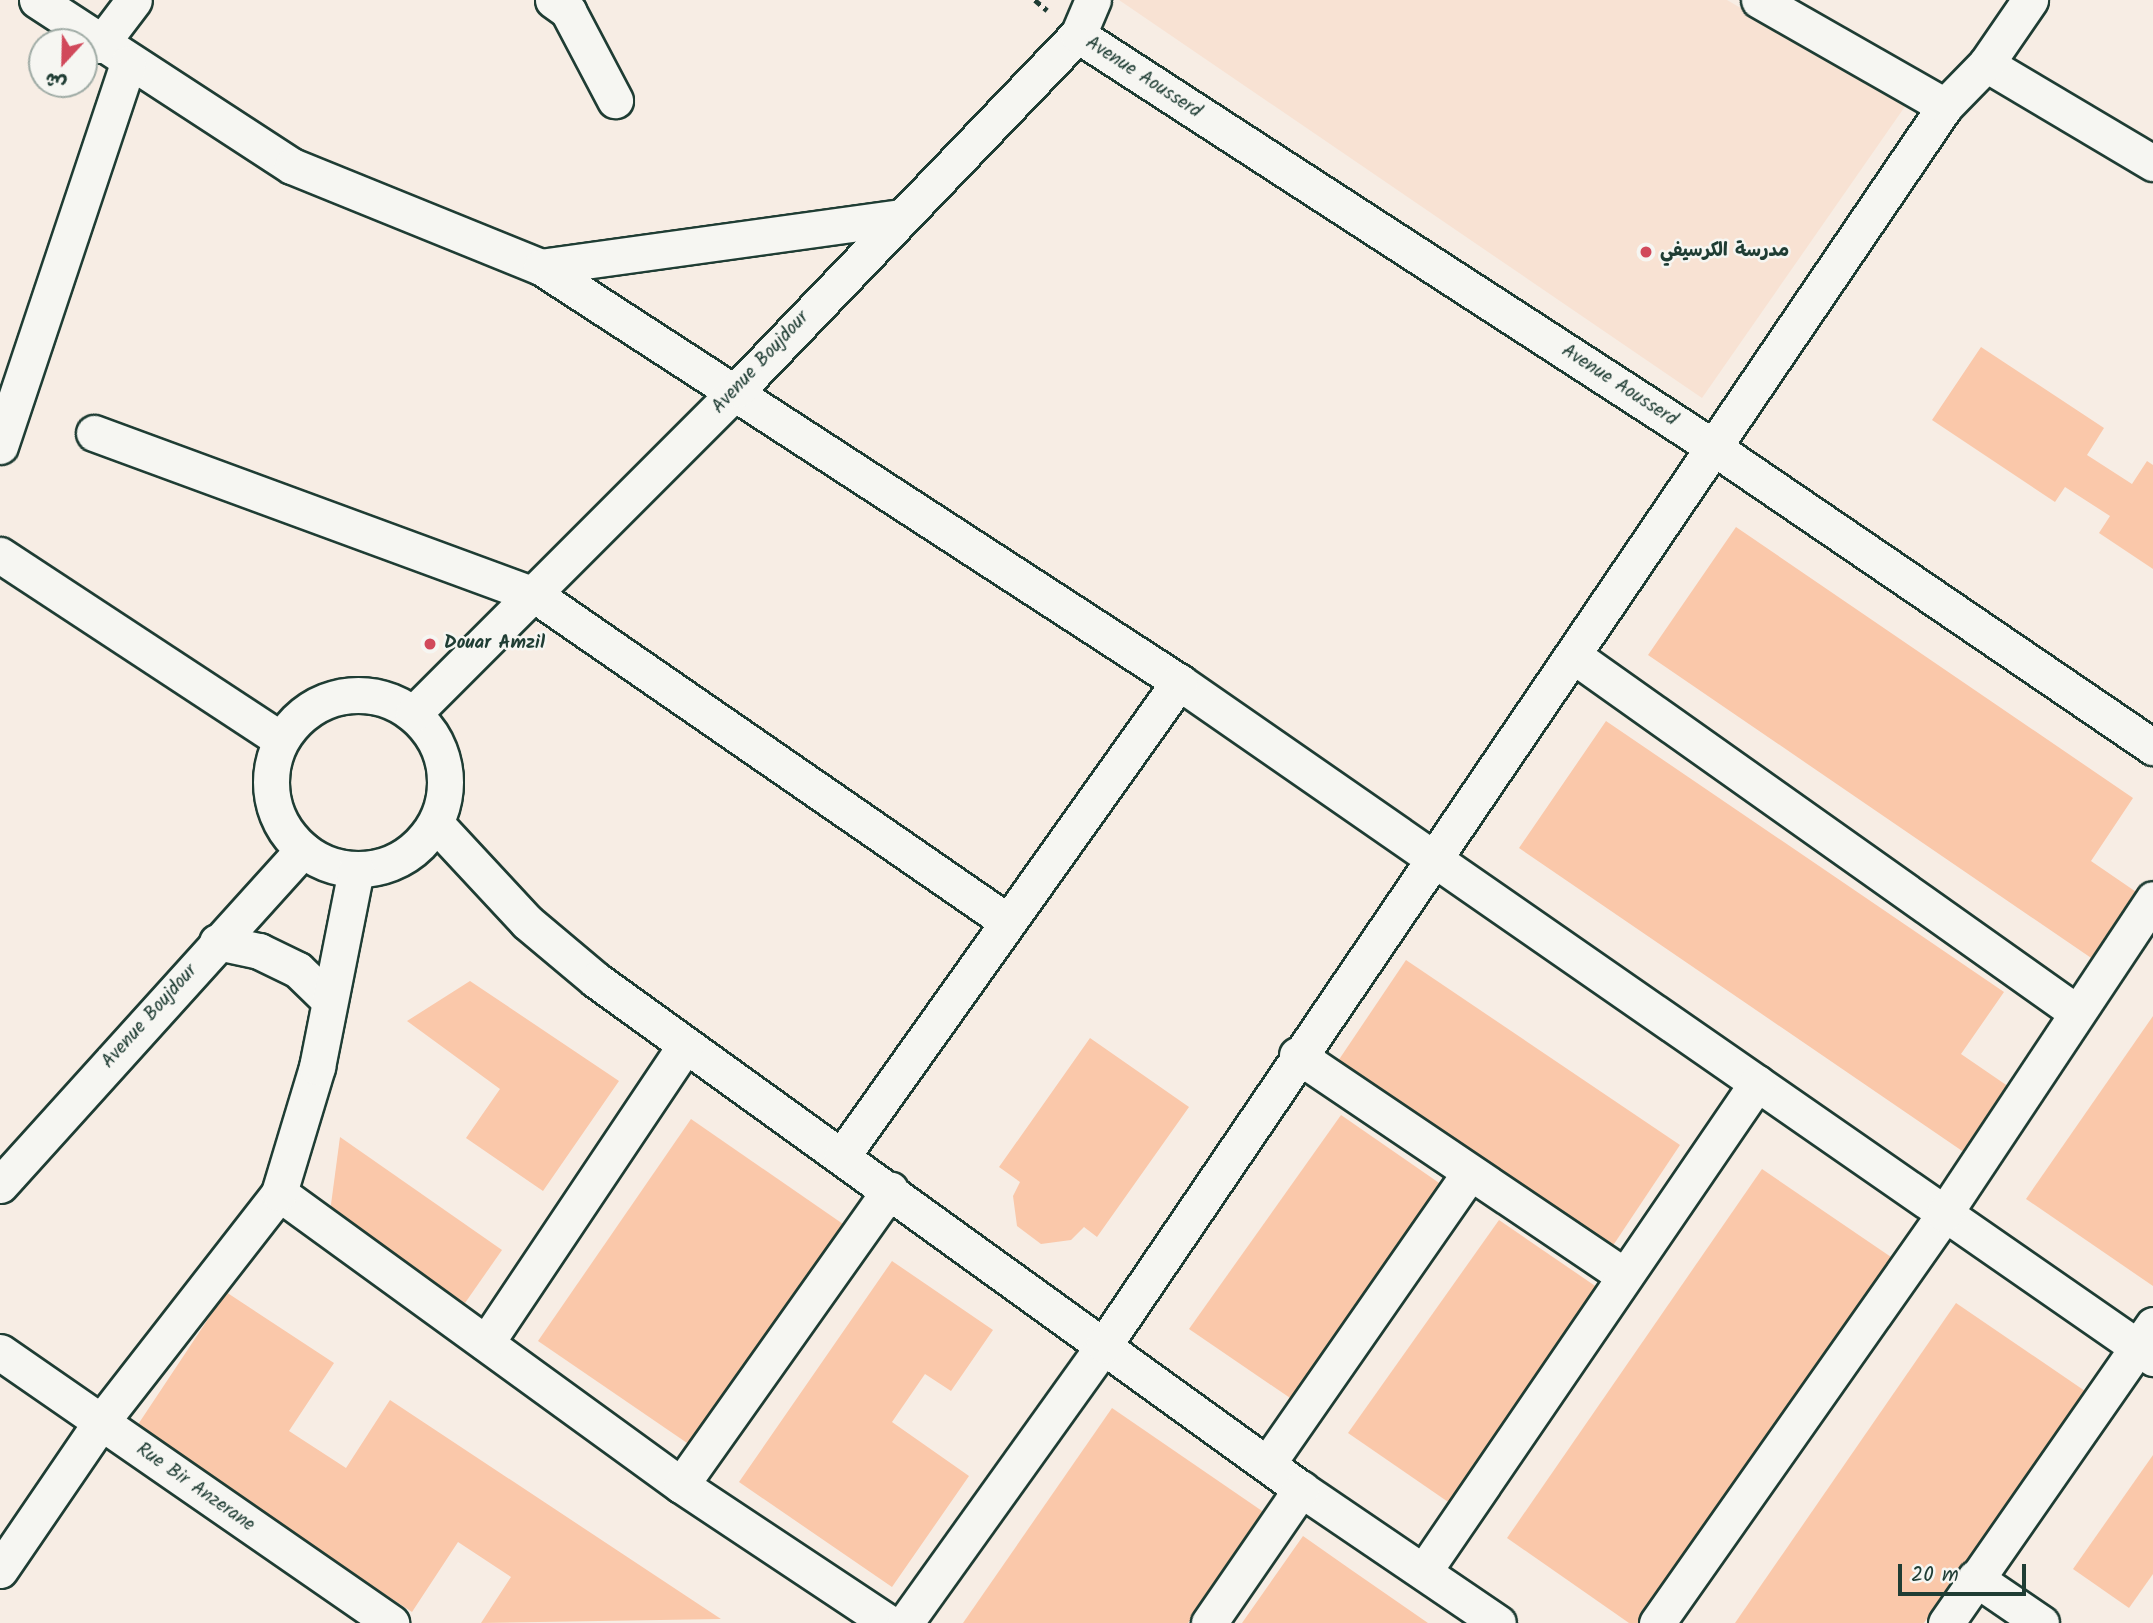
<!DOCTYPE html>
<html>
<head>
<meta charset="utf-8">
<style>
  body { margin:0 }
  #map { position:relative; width:2153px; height:1623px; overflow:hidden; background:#f7ede4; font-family:Kalam,"Playpen Sans Arabic",sans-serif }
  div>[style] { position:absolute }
  .built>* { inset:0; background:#f8e2d3 }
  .building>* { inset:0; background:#fac8aa }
  .path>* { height:4.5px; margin-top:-2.25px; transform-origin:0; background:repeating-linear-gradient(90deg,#1f3d34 0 7px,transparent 0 12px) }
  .roads { filter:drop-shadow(2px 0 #1f3d34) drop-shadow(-2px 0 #1f3d34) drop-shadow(0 2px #1f3d34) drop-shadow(0 -2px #1f3d34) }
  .minor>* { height:35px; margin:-17.5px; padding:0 17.5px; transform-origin:17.5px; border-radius:17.5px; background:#f6f6f2 }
  .minor>.ring { margin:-17.5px; padding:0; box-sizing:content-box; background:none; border:35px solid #f6f6f2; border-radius:50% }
  .dots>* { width:19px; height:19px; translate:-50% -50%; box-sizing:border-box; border:4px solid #f6f6f2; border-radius:50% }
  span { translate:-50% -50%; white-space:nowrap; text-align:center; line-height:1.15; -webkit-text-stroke:5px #f6f6f2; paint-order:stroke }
  .street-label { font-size:19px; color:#1f3d34 }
  .poi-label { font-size:19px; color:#1f3d34; font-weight:700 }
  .left { translate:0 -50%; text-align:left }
  .north { position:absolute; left:28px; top:28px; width:70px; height:70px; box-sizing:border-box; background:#f6f6f2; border:2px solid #a0aca6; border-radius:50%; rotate:202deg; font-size:19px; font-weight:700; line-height:28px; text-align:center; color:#1f3d34 }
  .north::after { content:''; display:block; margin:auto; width:24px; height:32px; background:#d1495b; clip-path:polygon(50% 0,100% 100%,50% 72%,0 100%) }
  .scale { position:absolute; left:1898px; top:1564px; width:128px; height:32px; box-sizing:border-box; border:4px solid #1f3d34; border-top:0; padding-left:9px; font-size:21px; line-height:24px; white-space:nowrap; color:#1f3d34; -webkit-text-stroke:5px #f6f6f2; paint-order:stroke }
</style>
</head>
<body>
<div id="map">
  <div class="built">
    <i style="clip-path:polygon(1119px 0,1727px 0,1906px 105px,1702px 398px)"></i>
  </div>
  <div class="building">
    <i style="clip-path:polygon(1981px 347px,2104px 428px,2087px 455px,2132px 484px,2147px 461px,2153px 465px,2153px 569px,2099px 533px,2110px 516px,2065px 487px,2055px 502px,1932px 420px)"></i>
    <i style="clip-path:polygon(1736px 527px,2133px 798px,2091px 861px,2145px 898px,2100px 964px,1648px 655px)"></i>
    <i style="clip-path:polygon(1606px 721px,2004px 992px,1961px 1054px,2015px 1091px,1971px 1157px,1519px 848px)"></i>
    <i style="clip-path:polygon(1406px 960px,1680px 1145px,1610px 1250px,1334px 1067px)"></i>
    <i style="clip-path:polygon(470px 981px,619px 1081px,543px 1191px,466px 1138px,500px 1089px,407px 1021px)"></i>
    <i style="clip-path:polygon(2153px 1016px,2153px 1286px,2026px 1199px)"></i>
    <i style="clip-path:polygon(1090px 1038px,1189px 1107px,1097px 1237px,1084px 1227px,1071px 1240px,1041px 1244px,1017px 1226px,1013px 1196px,1020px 1182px,999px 1167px)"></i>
    <i style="clip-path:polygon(1341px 1115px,1445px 1187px,1296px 1402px,1189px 1329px)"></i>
    <i style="clip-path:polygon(691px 1119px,843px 1224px,690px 1445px,538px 1341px)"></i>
    <i style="clip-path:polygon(340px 1137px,502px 1250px,465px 1303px,330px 1212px)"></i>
    <i style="clip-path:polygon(1762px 1169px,1891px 1257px,1638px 1623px,1629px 1623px,1507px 1538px)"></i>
    <i style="clip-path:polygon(1499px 1220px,1604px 1292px,1454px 1506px,1348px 1433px)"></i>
    <i style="clip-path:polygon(892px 1261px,993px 1330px,951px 1391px,925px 1374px,892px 1422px,969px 1476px,892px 1587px,739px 1482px)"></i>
    <i style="clip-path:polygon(226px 1292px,334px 1363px,289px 1431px,346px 1468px,390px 1400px,721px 1619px,481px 1623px,511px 1577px,458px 1542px,412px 1612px,298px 1537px,135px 1429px)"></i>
    <i style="clip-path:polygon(1956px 1303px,2085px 1391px,1924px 1623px,1735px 1623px)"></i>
    <i style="clip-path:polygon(1112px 1408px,1265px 1513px,1188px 1623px,963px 1623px)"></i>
    <i style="clip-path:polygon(2153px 1455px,2153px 1574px,2129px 1608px,2073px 1569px)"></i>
    <i style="clip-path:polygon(1303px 1536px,1350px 1569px,1428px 1623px,1242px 1623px)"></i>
  </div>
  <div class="path">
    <i style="left:1035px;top:0;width:16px;rotate:40deg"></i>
  </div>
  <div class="roads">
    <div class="minor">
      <i style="left:37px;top:0;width:304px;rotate:33.1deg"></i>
      <i style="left:292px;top:166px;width:269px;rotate:22.1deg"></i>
      <i style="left:541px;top:267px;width:362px;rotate:-7.9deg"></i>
      <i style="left:553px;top:0;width:19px;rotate:36deg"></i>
      <i style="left:568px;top:11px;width:101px;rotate:62.2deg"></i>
      <i style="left:1759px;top:0;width:214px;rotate:29.7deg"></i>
      <i style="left:1078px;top:35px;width:757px;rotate:32.98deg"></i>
      <i style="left:1713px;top:447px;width:533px;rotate:34.29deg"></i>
      <i style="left:100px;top:45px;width:56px;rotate:-52.9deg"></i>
      <i style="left:1986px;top:64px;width:194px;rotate:30.7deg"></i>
      <i style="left:541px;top:267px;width:761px;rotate:33.04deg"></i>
      <i style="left:1179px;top:682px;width:1186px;rotate:34.76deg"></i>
      <i style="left:94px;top:433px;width:470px;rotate:20.2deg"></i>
      <i style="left:535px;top:595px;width:571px;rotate:34.66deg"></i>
      <i style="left:0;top:446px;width:403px;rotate:-71.5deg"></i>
      <i style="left:0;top:555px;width:335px;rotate:33.3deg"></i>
      <i style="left:1574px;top:656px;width:615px;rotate:35.34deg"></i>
      <i class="ring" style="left:271px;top:695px;width:139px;height:139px"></i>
      <i style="left:413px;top:714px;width:460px;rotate:-45deg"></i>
      <i style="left:738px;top:389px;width:491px;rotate:-46.2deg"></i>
      <i style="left:1078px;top:35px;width:38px;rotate:-67deg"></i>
      <i style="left:436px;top:824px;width:134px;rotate:47.1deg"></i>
      <i style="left:527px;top:922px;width:90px;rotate:40deg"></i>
      <i style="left:596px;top:980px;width:870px;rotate:35.83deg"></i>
      <i style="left:1301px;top:1489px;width:238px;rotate:34.2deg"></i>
      <i style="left:217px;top:942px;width:43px;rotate:12.1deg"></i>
      <i style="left:259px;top:951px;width:43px;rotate:26deg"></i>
      <i style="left:298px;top:970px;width:43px;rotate:44.1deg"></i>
      <i style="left:1297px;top:1055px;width:392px;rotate:34deg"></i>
      <i style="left:842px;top:1156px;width:582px;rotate:-54.59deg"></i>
      <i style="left:0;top:1185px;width:452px;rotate:-47.9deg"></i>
      <i style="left:279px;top:1193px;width:497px;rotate:36deg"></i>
      <i style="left:681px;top:1485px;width:250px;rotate:33.6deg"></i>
      <i style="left:486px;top:1343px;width:358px;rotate:-56.2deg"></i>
      <i style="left:0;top:1352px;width:476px;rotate:34.7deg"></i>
      <i style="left:1268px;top:1463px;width:352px;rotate:-55.2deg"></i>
      <i style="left:681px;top:1485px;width:362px;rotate:-54.7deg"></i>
      <i style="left:0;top:1570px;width:179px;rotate:-55.7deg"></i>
      <i style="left:101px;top:1422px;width:290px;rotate:-52.1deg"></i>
      <i style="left:279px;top:1193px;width:132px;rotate:-73.2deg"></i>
      <i style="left:317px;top:1067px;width:201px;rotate:-78.8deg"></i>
      <i style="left:1424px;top:1571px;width:591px;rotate:-55.69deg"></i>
      <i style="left:1975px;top:1578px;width:80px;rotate:34.3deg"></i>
      <i style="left:905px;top:1623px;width:342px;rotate:-54.4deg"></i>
      <i style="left:1104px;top:1345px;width:1497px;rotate:-55.83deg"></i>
      <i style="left:1945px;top:106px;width:59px;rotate:-45.7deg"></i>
      <i style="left:1986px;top:64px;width:78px;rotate:-55.5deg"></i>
      <i style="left:1209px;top:1623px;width:163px;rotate:-55.5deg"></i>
      <i style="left:1657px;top:1623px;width:500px;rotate:-54.9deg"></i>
      <i style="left:1944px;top:1214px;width:378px;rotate:-56.4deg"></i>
      <i style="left:1946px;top:1623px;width:363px;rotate:-55.2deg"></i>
    </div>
  </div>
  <div class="dots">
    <i style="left:1646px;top:252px;background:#d1495b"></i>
    <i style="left:430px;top:644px;background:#d1495b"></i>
  </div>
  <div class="street-label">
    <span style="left:1143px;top:78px;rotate:33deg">Avenue Aousserd</span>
    <span style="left:761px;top:363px;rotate:-47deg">Avenue Boujdour</span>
    <span style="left:1619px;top:386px;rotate:33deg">Avenue Aousserd</span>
    <span style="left:150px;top:1017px;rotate:-48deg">Avenue Boujdour</span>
    <span style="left:195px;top:1488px;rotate:35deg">Rue Bir Anzerane</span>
  </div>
  <div class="poi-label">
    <span class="left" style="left:1660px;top:252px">مدرسة الكرسيفي</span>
    <span class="left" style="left:444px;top:644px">Douar Amzil</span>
  </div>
  <div class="north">ش</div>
  <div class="scale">20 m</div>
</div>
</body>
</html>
